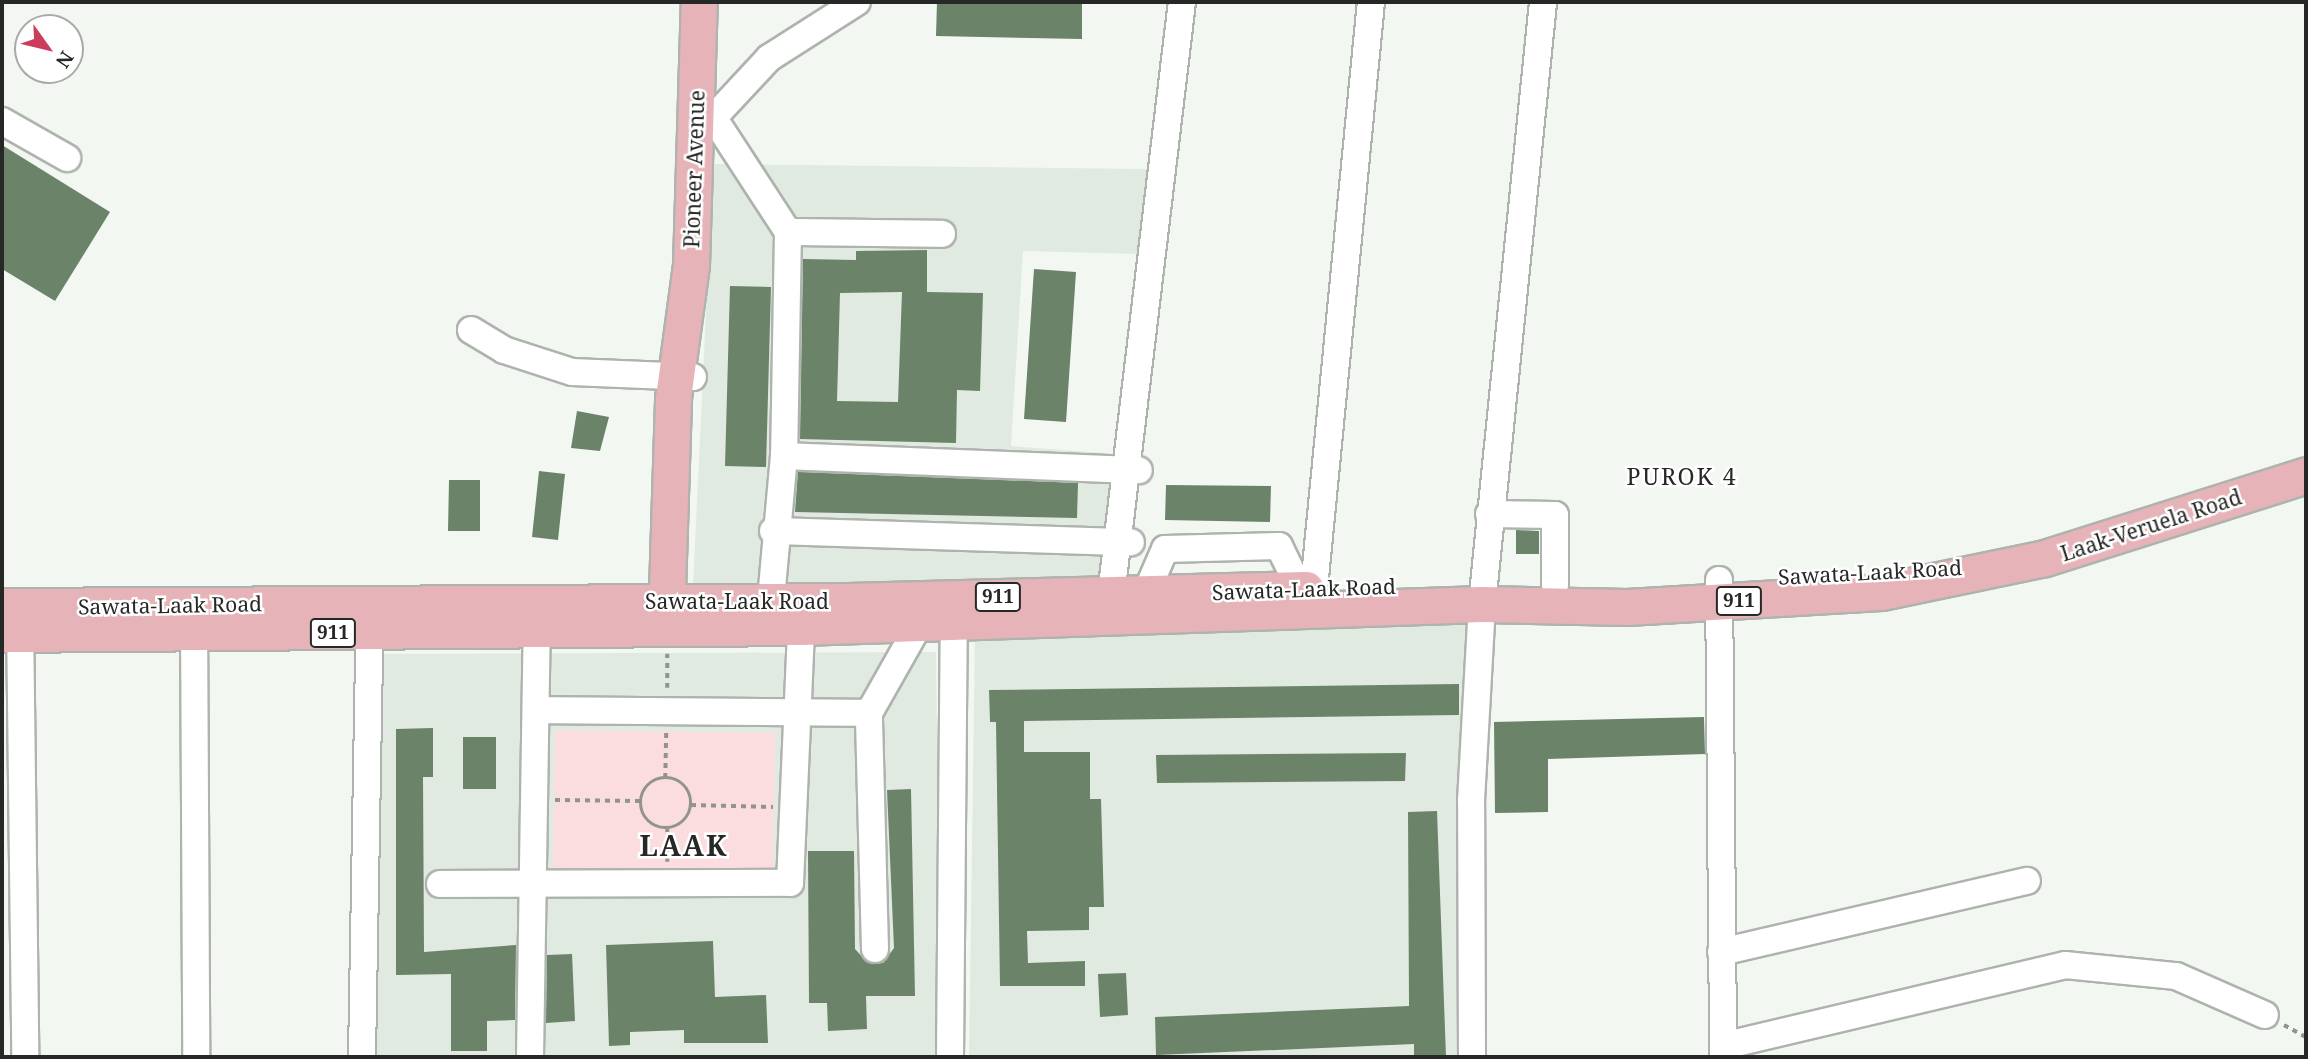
<!DOCTYPE html>
<html>
<head>
<meta charset="utf-8">
<style>
  body { margin:0 }
  #map { position:relative; width:2308px; height:1059px; overflow:hidden; background:#f3f7f2; font-family:"Noto Serif",serif }
  div>[style] { position:absolute }
  .built>* { inset:0; background:#e1eae0 }
  .green>* { inset:0; background:#fcdddf }
  .building>* { inset:0; background:#6b8369 }
  .path>* { height:3.5px; margin-top:-1.75px; transform-origin:0; background:repeating-linear-gradient(90deg,#909390 0 5px,transparent 0 10px) }
  .path>.ring { margin:-1.75px; padding:0; box-sizing:content-box; background:none; border:3.5px solid #909390; border-radius:50% }
  .roads { filter:drop-shadow(2px 0 #afb3ae) drop-shadow(-2px 0 #afb3ae) drop-shadow(0 2px #afb3ae) drop-shadow(0 -2px #afb3ae) }
  .minor>* { height:26px; margin:-13px; padding:0 13px; transform-origin:13px; border-radius:13px; background:#fff }
  .major>* { height:35px; margin:-17.5px; padding:0 17.5px; transform-origin:17.5px; border-radius:17.5px; background:#e6b3b9 }
  span { translate:-50% -50%; white-space:nowrap; text-align:center; line-height:1.15; -webkit-text-stroke:5px #fff; paint-order:stroke }
  .shield-label span { padding:2px 5px; background:#fff; border:2px solid; border-radius:5px; -webkit-text-stroke-width:0 }
  .shield-label { font-size:19px; color:#262826; font-weight:700 }
  .street-label { font-size:21px; color:#262826 }
  .neighbourhood-label { font-size:23px; color:#262826; letter-spacing:2px }
  .district-label { font-size:28px; color:#262826; font-weight:700; letter-spacing:2px }
  .frame { position:absolute; inset:0; border:4px solid #262826; pointer-events:none }
  .north { position:absolute; left:14px; top:14px; width:70px; height:70px; box-sizing:border-box; background:#fff; border:2px solid #a8a9a8; border-radius:50%; rotate:124deg; font-size:19px; font-weight:700; line-height:28px; text-align:center; color:#262826 }
  .north::after { content:''; display:block; margin:auto; width:24px; height:32px; background:#cb3c5d; clip-path:polygon(50% 0,100% 100%,50% 72%,0 100%) }
</style>
</head>
<body>
<div id="map">
  <div class="built">
    <i style="clip-path:polygon(713px 164px,1147px 169px,1138px 254px,1023px 251px,1011px 446px,1117px 454px,1103px 584px,693px 587px)"></i>
    <i style="clip-path:polygon(1465px 621px,1464px 1057px,969px 1057px,975px 635px)"></i>
    <i style="clip-path:polygon(936px 652px,941px 1057px,374px 1057px,380px 654px)"></i>
  </div>
  <div class="green">
    <i style="clip-path:polygon(555px 730px,775px 733px,773px 871px,553px 868px)"></i>
  </div>
  <div class="building">
    <i style="clip-path:polygon(937px 2px,1082px 2px,1082px 39px,936px 36px)"></i>
    <i style="clip-path:polygon(2px 145px,110px 212px,55px 301px,2px 269px)"></i>
    <i style="clip-path:polygon(evenodd,927px 250px,927px 292px,983px 293px,980px 391px,957px 390px,956px 443px,800px 439px,803px 259px,856px 260px,856px 251px,927px 250px,902px 292px,898px 402px,837px 401px,840px 293px,902px 292px)"></i>
    <i style="clip-path:polygon(1034px 269px,1076px 272px,1066px 422px,1024px 419px)"></i>
    <i style="clip-path:polygon(730px 286px,771px 287px,766px 467px,725px 466px)"></i>
    <i style="clip-path:polygon(577px 411px,609px 417px,600px 451px,571px 448px)"></i>
    <i style="clip-path:polygon(539px 471px,565px 474px,558px 540px,532px 537px)"></i>
    <i style="clip-path:polygon(798px 472px,1078px 483px,1077px 518px,795px 512px)"></i>
    <i style="clip-path:polygon(449px 480px,480px 480px,480px 531px,448px 531px)"></i>
    <i style="clip-path:polygon(1166px 485px,1271px 486px,1270px 522px,1165px 520px)"></i>
    <i style="clip-path:polygon(1516px 530px,1539px 531px,1539px 554px,1516px 554px)"></i>
    <i style="clip-path:polygon(1459px 684px,1459px 715px,1024px 721px,1024px 752px,1090px 752px,1090px 799px,1101px 799px,1104px 907px,1089px 907px,1089px 930px,1027px 931px,1028px 963px,1085px 961px,1085px 986px,1000px 986px,996px 722px,990px 722px,989px 690px)"></i>
    <i style="clip-path:polygon(1704px 717px,1705px 754px,1548px 759px,1548px 812px,1495px 813px,1494px 722px)"></i>
    <i style="clip-path:polygon(433px 728px,433px 777px,423px 777px,424px 952px,516px 945px,515px 1020px,487px 1021px,487px 1051px,451px 1051px,451px 974px,396px 975px,396px 729px)"></i>
    <i style="clip-path:polygon(463px 737px,496px 737px,496px 789px,463px 789px)"></i>
    <i style="clip-path:polygon(1406px 753px,1405px 781px,1157px 783px,1156px 755px)"></i>
    <i style="clip-path:polygon(911px 789px,915px 996px,866px 996px,867px 1029px,828px 1031px,827px 1003px,809px 1003px,808px 851px,854px 851px,855px 949px,868px 963px,883px 963px,894px 948px,887px 790px)"></i>
    <i style="clip-path:polygon(1437px 811px,1446px 1057px,1414px 1057px,1414px 1044px,1156px 1055px,1155px 1017px,1409px 1006px,1408px 812px)"></i>
    <i style="clip-path:polygon(713px 941px,715px 997px,766px 995px,768px 1043px,684px 1043px,684px 1030px,630px 1032px,630px 1045px,609px 1046px,606px 945px)"></i>
    <i style="clip-path:polygon(572px 954px,575px 1021px,546px 1023px,547px 955px)"></i>
    <i style="clip-path:polygon(1126px 973px,1128px 1015px,1100px 1017px,1098px 974px)"></i>
  </div>
  <div class="path">
    <i style="left:667px;top:688px;width:34px;rotate:-90deg"></i>
    <i class="ring" style="left:641px;top:778px;width:46.5px;height:46.5px"></i>
    <i style="left:665px;top:778px;width:47px;rotate:-88.8deg"></i>
    <i style="left:555px;top:800px;width:85px;rotate:0.7deg"></i>
    <i style="left:691px;top:805px;width:82px;rotate:1.4deg"></i>
    <i style="left:667px;top:862px;width:33px;rotate:-90deg"></i>
    <i style="left:2284px;top:1025px;width:25px;rotate:29deg"></i>
  </div>
  <div class="roads">
    <div class="minor">
      <i style="left:713px;top:117px;width:137px;rotate:56.9deg"></i>
      <i style="left:788px;top:232px;width:224px;rotate:91deg"></i>
      <i style="left:784px;top:456px;width:145px;rotate:95.2deg"></i>
      <i style="left:2px;top:121px;width:75px;rotate:29.6deg"></i>
      <i style="left:701px;top:131px;width:100px;rotate:-47deg"></i>
      <i style="left:769px;top:58px;width:104px;rotate:-32.5deg"></i>
      <i style="left:788px;top:232px;width:154px;rotate:0.7deg"></i>
      <i style="left:471px;top:330px;width:39px;rotate:31deg"></i>
      <i style="left:504px;top:350px;width:71px;rotate:17.9deg"></i>
      <i style="left:572px;top:372px;width:121px;rotate:2.4deg"></i>
      <i style="left:784px;top:456px;width:355px;rotate:2.3deg"></i>
      <i style="left:1489px;top:514px;width:66px;rotate:0.9deg"></i>
      <i style="left:1555px;top:515px;width:70px;rotate:90deg"></i>
      <i style="left:773px;top:531px;width:358px;rotate:1.8deg"></i>
      <i style="left:1719px;top:580px;width:477px;rotate:89.5deg"></i>
      <i style="left:1146px;top:593px;width:48px;rotate:-66.6deg"></i>
      <i style="left:1165px;top:549px;width:114px;rotate:-1.5deg"></i>
      <i style="left:1279px;top:546px;width:48px;rotate:64deg"></i>
      <i style="left:1312px;top:608px;width:609px;rotate:-84.44deg"></i>
      <i style="left:1109px;top:612px;width:614px;rotate:-83.18deg"></i>
      <i style="left:194px;top:615px;width:442px;rotate:89.7deg"></i>
      <i style="left:20px;top:618px;width:439px;rotate:89.3deg"></i>
      <i style="left:537px;top:710px;width:332px;rotate:0.5deg"></i>
      <i style="left:440px;top:884px;width:350px;rotate:-0.2deg"></i>
      <i style="left:790px;top:883px;width:256px;rotate:-87.5deg"></i>
      <i style="left:875px;top:949px;width:236px;rotate:-91.5deg"></i>
      <i style="left:869px;top:713px;width:103px;rotate:-60.5deg"></i>
      <i style="left:1721px;top:952px;width:314px;rotate:-13.1deg"></i>
      <i style="left:1723px;top:1046px;width:351px;rotate:-13.3deg"></i>
      <i style="left:2065px;top:965px;width:112px;rotate:5.7deg"></i>
      <i style="left:2176px;top:976px;width:97px;rotate:23.7deg"></i>
      <i style="left:362px;top:1057px;width:442px;rotate:-89deg"></i>
      <i style="left:530px;top:1057px;width:446px;rotate:-89.1deg"></i>
      <i style="left:950px;top:1057px;width:435px;rotate:-89.5deg"></i>
      <i style="left:1472px;top:1057px;width:256px;rotate:-90.2deg"></i>
      <i style="left:1471px;top:801px;width:197px;rotate:-86.8deg"></i>
      <i style="left:1482px;top:604px;width:605px;rotate:-84.21deg"></i>
    </div>
    <div class="major">
      <i style="left:2px;top:606px;width:844px;rotate:-0.34deg"></i>
      <i style="left:846px;top:601px;width:460px;rotate:-1.5deg"></i>
      <i style="left:666px;top:623px;width:225px;rotate:-88.2deg"></i>
      <i style="left:673px;top:398px;width:134px;rotate:-82.3deg"></i>
      <i style="left:691px;top:265px;width:263px;rotate:-88.3deg"></i>
      <i style="left:2px;top:634px;width:799px;rotate:-0.5deg"></i>
      <i style="left:801px;top:627px;width:681px;rotate:-1.93deg"></i>
      <i style="left:1482px;top:604px;width:145px;rotate:1.2deg"></i>
      <i style="left:1627px;top:607px;width:254px;rotate:-3.4deg"></i>
      <i style="left:1881px;top:592px;width:167px;rotate:-11.7deg"></i>
      <i style="left:2045px;top:558px;width:274px;rotate:-17.6deg"></i>
    </div>
  </div>
  <div class="shield-label">
    <span style="left:998px;top:597px">911</span>
    <span style="left:1739px;top:601px">911</span>
    <span style="left:333px;top:633px">911</span>
  </div>
  <div class="street-label">
    <span style="left:694px;top:169px;rotate:-88deg">Pioneer Avenue</span>
    <span style="left:2151px;top:525px;rotate:-18deg">Laak-Veruela Road</span>
    <span style="left:1870px;top:572px;rotate:-3deg">Sawata-Laak Road</span>
    <span style="left:1304px;top:589px;rotate:-2deg">Sawata-Laak Road</span>
    <span style="left:737px;top:601px">Sawata-Laak Road</span>
    <span style="left:170px;top:605px;rotate:-1deg">Sawata-Laak Road</span>
  </div>
  <div class="neighbourhood-label">
    <span style="left:1682px;top:476px">PUROK 4</span>
  </div>
  <div class="district-label">
    <span style="left:684px;top:845px">LAAK</span>
  </div>
  <div class="frame"></div>
  <div class="north">N</div>
</div>
</body>
</html>
